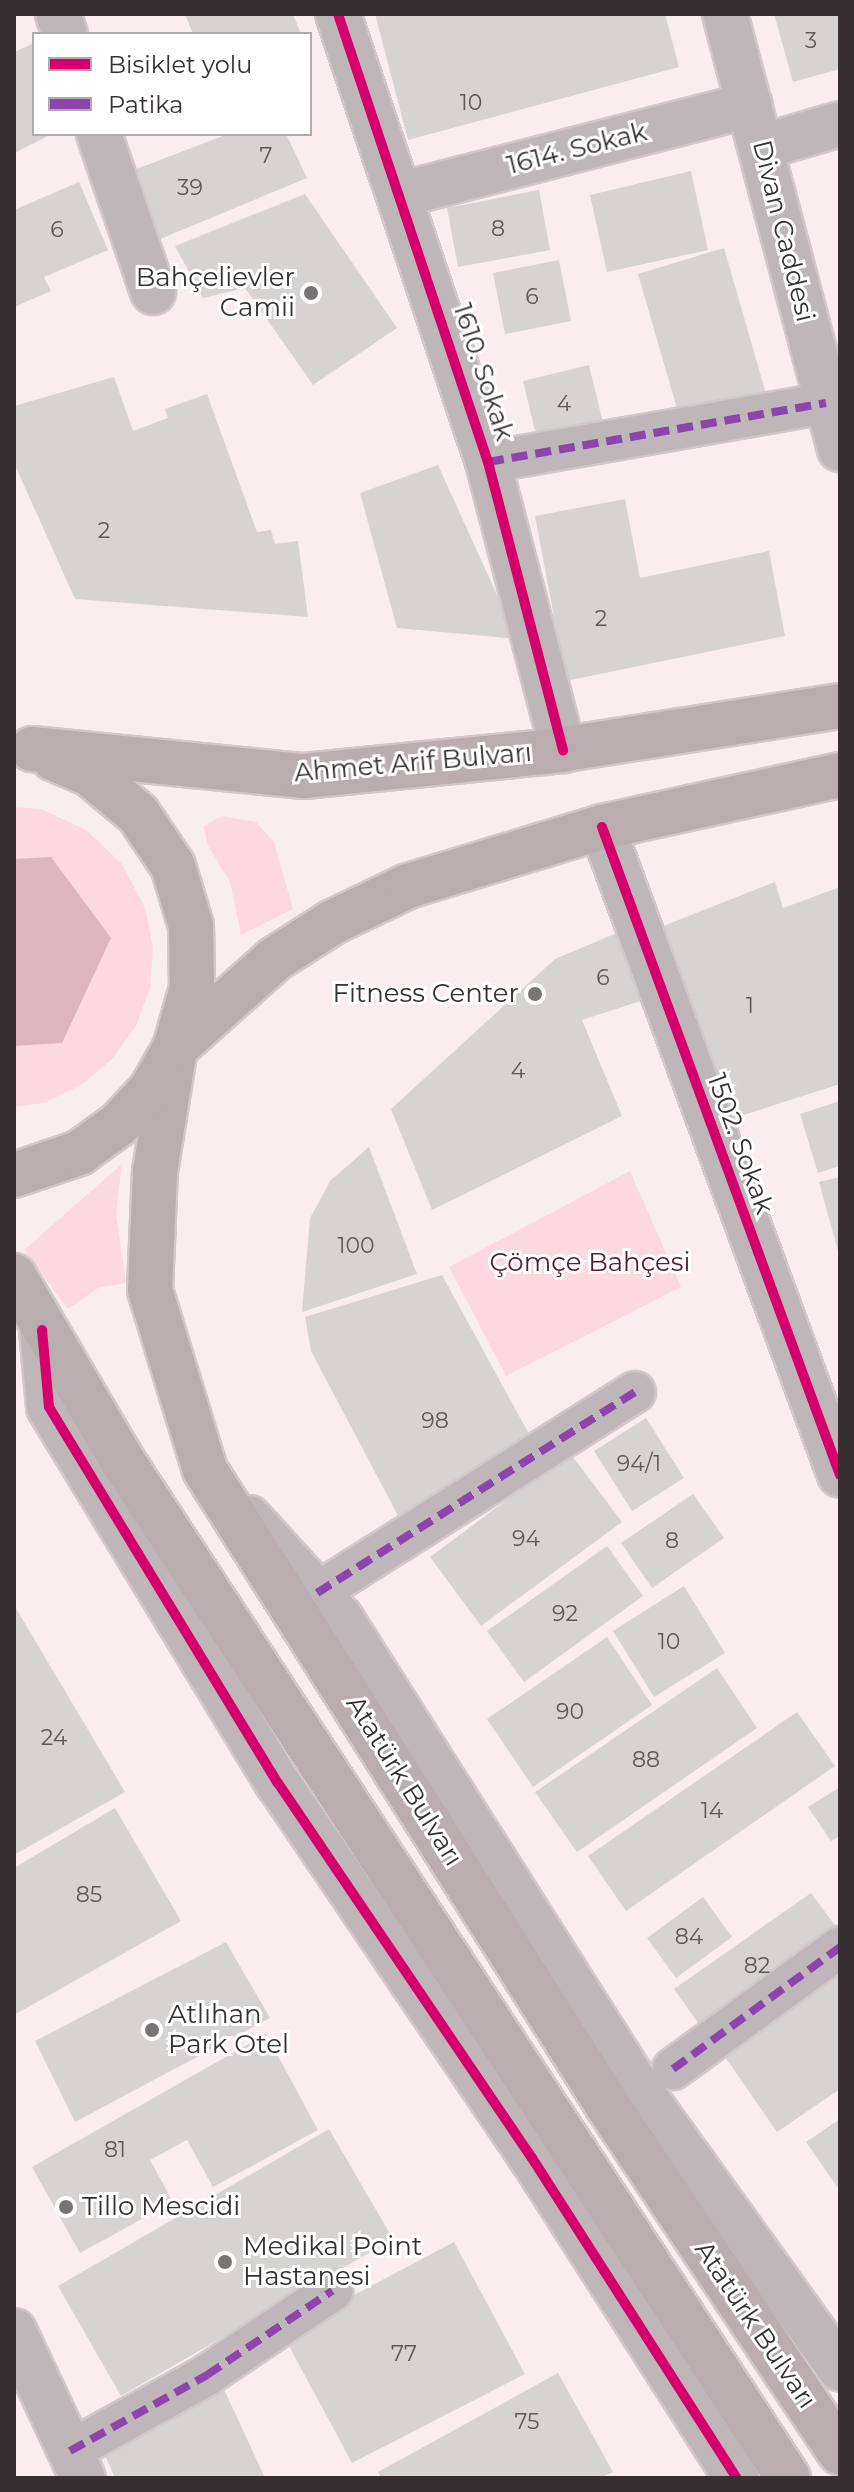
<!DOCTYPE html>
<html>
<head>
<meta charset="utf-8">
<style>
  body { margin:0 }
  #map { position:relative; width:854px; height:2492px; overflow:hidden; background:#faedf0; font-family:Montserrat,sans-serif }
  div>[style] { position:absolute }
  .green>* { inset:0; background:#fcd8e1 }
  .water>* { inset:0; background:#ddb5bf }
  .building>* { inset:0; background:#d7d3d2 }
  .roads { filter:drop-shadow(2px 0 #d2c8cb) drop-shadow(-2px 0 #d2c8cb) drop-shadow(0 2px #d2c8cb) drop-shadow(0 -2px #d2c8cb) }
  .pedestrian>* { height:40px; margin:-20px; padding:0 20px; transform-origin:20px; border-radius:20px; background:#beb6b8 }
  .minor>* { height:44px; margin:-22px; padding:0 22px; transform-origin:22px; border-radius:22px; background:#beb6b8 }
  .tertiary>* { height:44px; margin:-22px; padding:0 22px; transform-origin:22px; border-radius:22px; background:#beb6b8 }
  .primary>* { height:44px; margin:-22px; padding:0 22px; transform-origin:22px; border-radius:22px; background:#b9adb0 }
  .quiet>* { height:8px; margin-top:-4px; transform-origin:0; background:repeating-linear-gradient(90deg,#8e44ad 0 16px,transparent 0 24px) }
  .cycleway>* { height:10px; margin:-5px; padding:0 5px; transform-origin:5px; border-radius:5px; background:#d6006c }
  .dots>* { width:22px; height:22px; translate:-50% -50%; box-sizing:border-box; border:4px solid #fff; border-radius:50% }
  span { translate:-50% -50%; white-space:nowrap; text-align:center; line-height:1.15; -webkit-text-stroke:6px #fff; paint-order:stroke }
  .number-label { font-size:22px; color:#5f5859 }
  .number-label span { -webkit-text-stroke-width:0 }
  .street-label { font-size:26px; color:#372f31 }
  .poi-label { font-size:26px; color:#372f31 }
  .right { translate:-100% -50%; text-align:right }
  .left { translate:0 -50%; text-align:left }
  .park-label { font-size:26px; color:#591b31 }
  .frame { position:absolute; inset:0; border:16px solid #372f31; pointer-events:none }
  .legend { position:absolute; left:32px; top:32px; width:280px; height:104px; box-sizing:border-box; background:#fff; border:2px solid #afacad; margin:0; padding:10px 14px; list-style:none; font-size:24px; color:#372f31 }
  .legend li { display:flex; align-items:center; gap:16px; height:40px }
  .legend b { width:40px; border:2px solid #afacad }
</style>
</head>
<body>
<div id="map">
  <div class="green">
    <i style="clip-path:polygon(14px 807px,41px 809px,86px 830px,122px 864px,145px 908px,153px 948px,150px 988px,136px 1026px,112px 1059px,81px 1085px,44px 1103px,14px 1107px,14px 1046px,62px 1043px,51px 858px,14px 859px)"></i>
    <i style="clip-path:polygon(222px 816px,256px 822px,274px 842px,293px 909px,241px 935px,230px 882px,207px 844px,204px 826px)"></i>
    <i style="clip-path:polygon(122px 1164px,116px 1213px,126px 1283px,98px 1288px,68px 1309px,24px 1250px)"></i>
    <i style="clip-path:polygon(630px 1171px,681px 1287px,506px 1376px,449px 1267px)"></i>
  </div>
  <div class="water">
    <i style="clip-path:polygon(51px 857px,111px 938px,62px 1043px,14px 1046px,14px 859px)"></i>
  </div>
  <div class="building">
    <i style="clip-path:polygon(185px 14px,293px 14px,301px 34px,193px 34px)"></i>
    <i style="clip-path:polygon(375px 14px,665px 14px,679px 67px,408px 140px)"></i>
    <i style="clip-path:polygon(774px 14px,840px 14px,840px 69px,793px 82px)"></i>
    <i style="clip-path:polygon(34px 43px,34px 134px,52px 134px,14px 153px,14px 52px)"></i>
    <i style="clip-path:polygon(228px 134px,286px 134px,307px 178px,153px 242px,126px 173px)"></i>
    <i style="clip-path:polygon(691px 171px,708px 250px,607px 272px,590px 195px)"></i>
    <i style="clip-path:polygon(79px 182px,108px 250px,44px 277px,51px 291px,14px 307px,14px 210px)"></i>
    <i style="clip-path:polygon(539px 190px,550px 250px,458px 267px,447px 208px)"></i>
    <i style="clip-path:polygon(305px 194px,397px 328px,313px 385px,245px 288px,203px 298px,175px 246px)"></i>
    <i style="clip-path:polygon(724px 248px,766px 394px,680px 419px,638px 274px)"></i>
    <i style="clip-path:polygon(559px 260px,571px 321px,505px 334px,493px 273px)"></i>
    <i style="clip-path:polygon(589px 365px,604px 427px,538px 443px,523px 381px)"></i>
    <i style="clip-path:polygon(114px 377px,133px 431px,168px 418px,165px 409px,207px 394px,257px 532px,271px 530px,275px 544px,298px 541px,308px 617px,75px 599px,14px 463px,14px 406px)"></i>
    <i style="clip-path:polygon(438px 465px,517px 639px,397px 628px,360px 493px)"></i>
    <i style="clip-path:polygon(625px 499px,640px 578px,769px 551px,785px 636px,566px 681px,535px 516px)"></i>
    <i style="clip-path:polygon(775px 882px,783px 908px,840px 887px,840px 1084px,728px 1120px,658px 928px)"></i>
    <i style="clip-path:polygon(624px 930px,650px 998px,582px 1020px,622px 1116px,432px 1210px,391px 1109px,555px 959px)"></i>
    <i style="clip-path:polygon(840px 1101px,840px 1166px,818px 1173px,800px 1114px)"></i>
    <i style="clip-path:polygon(369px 1147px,417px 1274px,302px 1312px,310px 1218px,331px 1180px)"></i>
    <i style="clip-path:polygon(840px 1177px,840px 1255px,839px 1255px,819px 1182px)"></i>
    <i style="clip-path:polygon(442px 1275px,535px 1445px,405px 1529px,311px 1351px,305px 1317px)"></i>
    <i style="clip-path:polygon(646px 1418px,684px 1478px,632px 1511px,594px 1451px)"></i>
    <i style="clip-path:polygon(570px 1453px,622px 1522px,481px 1626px,430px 1557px)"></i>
    <i style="clip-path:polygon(693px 1494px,724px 1538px,652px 1588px,621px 1543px)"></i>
    <i style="clip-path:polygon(607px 1546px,643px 1596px,524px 1682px,487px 1631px)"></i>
    <i style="clip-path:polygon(684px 1586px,725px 1653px,654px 1697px,613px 1631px)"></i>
    <i style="clip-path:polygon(14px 1605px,125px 1792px,14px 1855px)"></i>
    <i style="clip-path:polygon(607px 1637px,652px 1705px,533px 1787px,487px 1719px)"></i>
    <i style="clip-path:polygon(717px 1668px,757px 1728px,577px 1852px,535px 1792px)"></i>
    <i style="clip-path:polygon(797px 1712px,835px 1766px,626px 1911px,588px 1856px)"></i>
    <i style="clip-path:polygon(840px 1787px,840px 1836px,831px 1841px,808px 1807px)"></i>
    <i style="clip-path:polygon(115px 1808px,181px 1921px,14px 2015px,14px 1868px)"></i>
    <i style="clip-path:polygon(811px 1893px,840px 1932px,708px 2037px,674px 1989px)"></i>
    <i style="clip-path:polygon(703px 1897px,732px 1937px,676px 1978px,647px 1938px)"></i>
    <i style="clip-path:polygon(226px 1942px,270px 2018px,75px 2122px,35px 2041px)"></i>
    <i style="clip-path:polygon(840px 1974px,840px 2089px,777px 2132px,723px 2054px)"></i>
    <i style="clip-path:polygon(266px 2034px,318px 2130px,213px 2187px,187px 2140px,150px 2160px,173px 2202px,80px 2253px,32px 2167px)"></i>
    <i style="clip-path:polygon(840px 2119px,840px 2191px,806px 2142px)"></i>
    <i style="clip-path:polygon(329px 2129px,393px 2239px,121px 2396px,58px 2286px)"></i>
    <i style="clip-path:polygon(454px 2242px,525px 2374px,352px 2463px,282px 2333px)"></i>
    <i style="clip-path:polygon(558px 2373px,613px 2472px,601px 2478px,381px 2478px,378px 2472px)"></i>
    <i style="clip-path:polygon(223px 2387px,265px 2478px,115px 2478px,100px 2444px)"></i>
  </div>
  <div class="roads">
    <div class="pedestrian">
      <i style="left:488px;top:462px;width:343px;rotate:-9.9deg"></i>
      <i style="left:317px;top:1593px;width:376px;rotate:-32.3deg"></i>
      <i style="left:673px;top:2069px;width:207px;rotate:-36.1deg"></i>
      <i style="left:70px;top:2451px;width:157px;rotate:-29deg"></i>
      <i style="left:207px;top:2375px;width:151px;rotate:-33.9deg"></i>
    </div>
    <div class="minor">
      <i style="left:58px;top:14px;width:21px;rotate:71deg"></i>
      <i style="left:338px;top:14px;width:472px;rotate:71.5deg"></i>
      <i style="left:488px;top:462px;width:298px;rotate:75.4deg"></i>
      <i style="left:99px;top:134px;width:167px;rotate:71.1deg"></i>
      <i style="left:762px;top:147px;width:81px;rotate:-16.4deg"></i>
      <i style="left:403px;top:194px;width:358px;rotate:-14.4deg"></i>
      <i style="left:602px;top:827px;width:690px;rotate:69.83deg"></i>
      <i style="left:14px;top:2331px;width:162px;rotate:64.9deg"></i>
    </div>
    <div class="tertiary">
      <i style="left:725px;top:14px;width:450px;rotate:75.2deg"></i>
      <i style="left:42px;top:1330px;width:77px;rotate:84.8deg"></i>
      <i style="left:49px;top:1407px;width:440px;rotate:58.7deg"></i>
      <i style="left:278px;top:1783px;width:453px;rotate:55.9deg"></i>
      <i style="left:532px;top:2158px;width:380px;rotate:57.4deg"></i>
      <i style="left:249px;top:1518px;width:137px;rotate:47.7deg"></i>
      <i style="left:341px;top:1619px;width:553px;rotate:57.63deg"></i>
      <i style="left:637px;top:2086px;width:348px;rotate:54.3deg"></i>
    </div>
    <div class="primary">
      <i style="left:32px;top:749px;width:273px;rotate:5.7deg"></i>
      <i style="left:304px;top:776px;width:243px;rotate:-5.7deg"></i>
      <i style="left:546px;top:752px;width:298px;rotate:-8.9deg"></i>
      <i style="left:175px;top:1048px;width:125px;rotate:99.2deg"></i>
      <i style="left:155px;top:1171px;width:119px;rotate:92.4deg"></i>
      <i style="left:150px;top:1290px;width:188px;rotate:73deg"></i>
      <i style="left:205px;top:1470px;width:753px;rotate:57.64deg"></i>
      <i style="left:608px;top:2106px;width:417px;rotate:56.2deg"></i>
      <i style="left:175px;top:1048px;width:134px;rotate:-41.7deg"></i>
      <i style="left:275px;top:959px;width:69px;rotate:-32.5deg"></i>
      <i style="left:333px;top:922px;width:83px;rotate:-25.6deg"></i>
      <i style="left:408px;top:886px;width:203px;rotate:-16.9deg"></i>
      <i style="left:602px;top:827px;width:244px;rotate:-12.3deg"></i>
      <i style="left:14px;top:1175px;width:69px;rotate:-18.7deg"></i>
      <i style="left:79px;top:1153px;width:48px;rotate:-35.7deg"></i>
      <i style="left:118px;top:1125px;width:48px;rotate:-46.7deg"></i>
      <i style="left:151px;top:1090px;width:48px;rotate:-60.3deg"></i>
      <i style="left:175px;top:1048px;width:62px;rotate:-74.2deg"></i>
      <i style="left:192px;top:988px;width:62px;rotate:-90.9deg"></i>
      <i style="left:191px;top:926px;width:63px;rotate:-106.7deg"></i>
      <i style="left:173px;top:866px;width:63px;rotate:-123.9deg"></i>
      <i style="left:138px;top:814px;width:62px;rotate:-140.2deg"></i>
      <i style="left:90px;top:774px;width:39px;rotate:-157deg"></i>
      <i style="left:14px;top:1276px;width:210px;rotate:59.6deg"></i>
      <i style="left:120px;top:1457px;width:1220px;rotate:56.8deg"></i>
    </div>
  </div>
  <div class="quiet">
    <i style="left:488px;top:462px;width:343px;rotate:-9.9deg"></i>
    <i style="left:317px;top:1593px;width:376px;rotate:-32.3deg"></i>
    <i style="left:673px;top:2069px;width:207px;rotate:-36.1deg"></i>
    <i style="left:70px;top:2451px;width:157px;rotate:-29deg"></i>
    <i style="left:207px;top:2375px;width:151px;rotate:-33.9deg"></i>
  </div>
  <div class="cycleway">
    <i style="left:338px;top:14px;width:472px;rotate:71.5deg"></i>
    <i style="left:488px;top:462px;width:298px;rotate:75.4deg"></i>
    <i style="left:602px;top:827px;width:690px;rotate:69.83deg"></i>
    <i style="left:42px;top:1330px;width:77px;rotate:84.8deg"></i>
    <i style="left:49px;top:1407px;width:440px;rotate:58.7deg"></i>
    <i style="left:278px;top:1783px;width:453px;rotate:55.9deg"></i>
    <i style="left:532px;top:2158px;width:380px;rotate:57.4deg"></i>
  </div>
  <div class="dots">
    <i style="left:311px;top:293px;background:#7b7274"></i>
    <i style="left:535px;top:994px;background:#7b7274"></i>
    <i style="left:152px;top:2030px;background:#7b7274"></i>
    <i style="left:66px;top:2207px;background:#7b7274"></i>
    <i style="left:225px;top:2262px;background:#7b7274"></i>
  </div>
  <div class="number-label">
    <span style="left:811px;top:41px">3</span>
    <span style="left:471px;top:103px">10</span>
    <span style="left:266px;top:156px">7</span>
    <span style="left:190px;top:188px">39</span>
    <span style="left:498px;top:229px">8</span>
    <span style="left:57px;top:230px">6</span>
    <span style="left:532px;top:297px">6</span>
    <span style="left:564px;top:404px">4</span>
    <span style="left:104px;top:531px">2</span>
    <span style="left:601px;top:619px">2</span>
    <span style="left:603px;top:978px">6</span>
    <span style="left:750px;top:1006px">1</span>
    <span style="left:518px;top:1071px">4</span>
    <span style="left:356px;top:1246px">100</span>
    <span style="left:435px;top:1421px">98</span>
    <span style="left:639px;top:1464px">94/1</span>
    <span style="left:526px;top:1539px">94</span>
    <span style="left:672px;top:1541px">8</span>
    <span style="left:565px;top:1614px">92</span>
    <span style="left:669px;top:1642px">10</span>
    <span style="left:570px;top:1712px">90</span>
    <span style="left:54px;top:1738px">24</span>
    <span style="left:646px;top:1760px">88</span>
    <span style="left:712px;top:1811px">14</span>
    <span style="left:89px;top:1895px">85</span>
    <span style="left:689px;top:1937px">84</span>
    <span style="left:757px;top:1966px">82</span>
    <span style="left:115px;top:2150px">81</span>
    <span style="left:404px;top:2354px">77</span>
    <span style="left:527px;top:2422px">75</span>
  </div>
  <div class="street-label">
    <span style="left:577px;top:149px;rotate:-14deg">1614. Sokak</span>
    <span style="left:783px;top:231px;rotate:76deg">Divan Caddesi</span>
    <span style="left:483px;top:372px;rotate:72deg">1610. Sokak</span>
    <span style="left:413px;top:763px;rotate:-5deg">Ahmet Arif Bulvarı</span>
    <span style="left:740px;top:1144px;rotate:70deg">1502. Sokak</span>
    <span style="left:404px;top:1781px;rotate:58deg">Atatürk Bulvarı</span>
    <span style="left:755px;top:2325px;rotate:56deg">Atatürk Bulvarı</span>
  </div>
  <div class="poi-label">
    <span class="right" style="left:295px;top:293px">Bahçelievler<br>Camii</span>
    <span class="right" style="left:519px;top:994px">Fitness Center</span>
    <span class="left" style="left:168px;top:2030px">Atlıhan<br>Park Otel</span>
    <span class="left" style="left:82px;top:2207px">Tillo Mescidi</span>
    <span class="left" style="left:243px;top:2262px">Medikal Point<br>Hastanesi</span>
  </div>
  <div class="park-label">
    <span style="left:590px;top:1263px">Çömçe Bahçesi</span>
  </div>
  <div class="frame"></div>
  <ul class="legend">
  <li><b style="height:10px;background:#d6006c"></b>Bisiklet yolu</li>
  <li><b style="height:10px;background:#8e44ad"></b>Patika</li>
  </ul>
</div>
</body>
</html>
